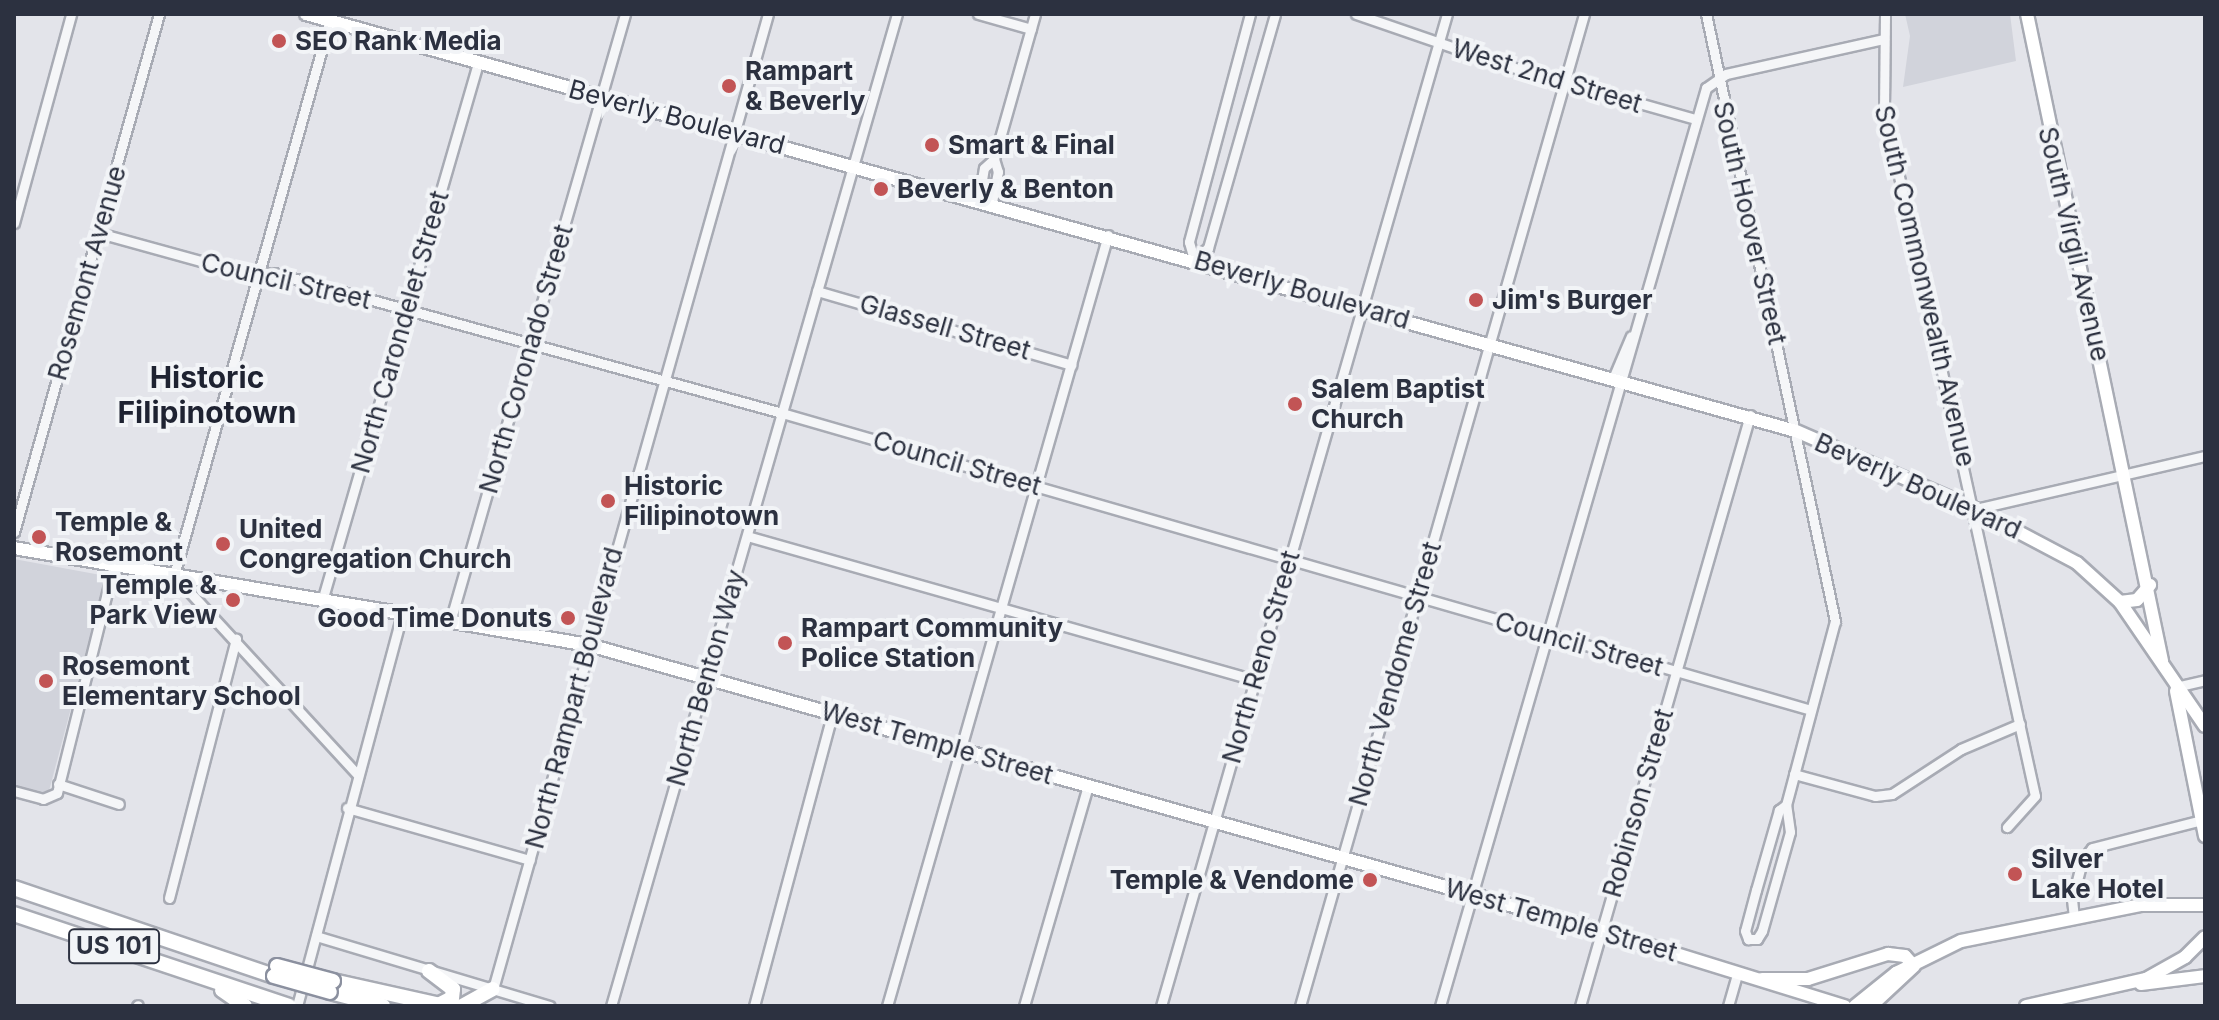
<!DOCTYPE html>
<html>
<head>
<meta charset="utf-8">
<style>
  body { margin:0 }
  #map { position:relative; width:2219px; height:1020px; overflow:hidden; background:#e3e4ea; font-family:Inter,sans-serif }
  div>[style] { position:absolute }
  .built>* { inset:0; background:#d1d3db }
  .roads { filter:drop-shadow(2px 0 #a8abb4) drop-shadow(-2px 0 #a8abb4) drop-shadow(0 2px #a8abb4) drop-shadow(0 -2px #a8abb4) }
  .minor>* { height:9px; margin:-4.5px; padding:0 4.5px; transform-origin:4.5px; border-radius:4.5px; background:#f5f6f8 }
  .major>* { height:12px; margin:-6px; padding:0 6px; transform-origin:6px; border-radius:6px; background:#fff }
  .highway>* { height:14px; margin:-7px; padding:0 7px; transform-origin:7px; border-radius:7px; background:#fff }
  .bridges { filter:drop-shadow(2px 0 #8b909f) drop-shadow(-2px 0 #8b909f) drop-shadow(0 2px #8b909f) drop-shadow(0 -2px #8b909f) }
  .highway-bridge>* { height:14px; margin:-7px; padding:0 7px; transform-origin:7px; border-radius:7px; background:#fff }
  .dots>* { width:22px; height:22px; translate:-50% -50%; box-sizing:border-box; border:4px solid #f2f4f7; border-radius:50% }
  span { translate:-50% -50%; white-space:nowrap; text-align:center; line-height:1.15; -webkit-text-stroke:8px #f2f4f7; paint-order:stroke }
  .shield-label span { padding:2px 6px; background:#f2f4f7; border:2px solid; border-radius:6px; -webkit-text-stroke-width:0 }
  .shield-label { font-size:24px; color:#2c3140; font-weight:700 }
  .poi-label { font-size:26px; color:#2c3140; font-weight:700 }
  .left { translate:0 -50%; text-align:left }
  .right { translate:-100% -50%; text-align:right }
  .street-label { font-size:26px; color:#2c3140 }
  .quarter-label { font-size:30px; color:#1e2231; font-weight:700 }
  .frame { position:absolute; inset:0; border:16px solid #2c3140; pointer-events:none }
</style>
</head>
<body>
<div id="map">
  <div class="built">
    <i style="clip-path:polygon(1905px 14px,2010px 14px,2016px 61px,1903px 87px,1910px 36px)"></i>
    <i style="clip-path:polygon(14px 559px,106px 576px,49px 791px,43px 792px,14px 785px)"></i>
  </div>
  <div class="roads">
    <div class="minor">
      <i style="left:978px;top:14px;width:55px;rotate:15.8deg"></i>
      <i style="left:1250px;top:14px;width:236px;rotate:105deg"></i>
      <i style="left:1189px;top:242px;width:18px;rotate:74deg"></i>
      <i style="left:1194px;top:259px;width:18px;rotate:-38deg"></i>
      <i style="left:1208px;top:248px;width:243px;rotate:-74deg"></i>
      <i style="left:1356px;top:14px;width:153px;rotate:19deg"></i>
      <i style="left:1501px;top:64px;width:202px;rotate:15.8deg"></i>
      <i style="left:1706px;top:14px;width:621px;rotate:78deg"></i>
      <i style="left:1835px;top:621px;width:190px;rotate:104.9deg"></i>
      <i style="left:1786px;top:805px;width:9px;rotate:144deg"></i>
      <i style="left:1779px;top:810px;width:83px;rotate:106deg"></i>
      <i style="left:1756px;top:890px;width:42px;rotate:105deg"></i>
      <i style="left:1745px;top:931px;width:9px;rotate:69deg"></i>
      <i style="left:1748px;top:939px;width:9px"></i>
      <i style="left:1757px;top:939px;width:9px;rotate:-58deg"></i>
      <i style="left:1762px;top:931px;width:103px;rotate:-74.2deg"></i>
      <i style="left:1790px;top:832px;width:27px;rotate:-98deg"></i>
      <i style="left:1885px;top:14px;width:94px;rotate:90.6deg"></i>
      <i style="left:1884px;top:108px;width:704px;rotate:77.62deg"></i>
      <i style="left:2035px;top:796px;width:42px;rotate:132.1deg"></i>
      <i style="left:330px;top:20px;width:577px;rotate:105.7deg"></i>
      <i style="left:174px;top:575px;width:270px;rotate:47.4deg"></i>
      <i style="left:979px;top:199px;width:31px;rotate:-81deg"></i>
      <i style="left:984px;top:168px;width:13px;rotate:-42deg"></i>
      <i style="left:992px;top:202px;width:31px;rotate:-79deg"></i>
      <i style="left:998px;top:172px;width:14px;rotate:-107deg"></i>
      <i style="left:994px;top:159px;width:151px;rotate:-74.2deg"></i>
      <i style="left:14px;top:223px;width:217px;rotate:-74.7deg"></i>
      <i style="left:99px;top:233px;width:150px;rotate:15.4deg"></i>
      <i style="left:244px;top:273px;width:30px"></i>
      <i style="left:274px;top:273px;width:527px;rotate:15.41deg"></i>
      <i style="left:782px;top:413px;width:1071px;rotate:16.1deg"></i>
      <i style="left:817px;top:291px;width:265px;rotate:16.2deg"></i>
      <i style="left:1614px;top:376px;width:43px;rotate:-67deg"></i>
      <i style="left:1975px;top:509px;width:236px;rotate:-13deg"></i>
      <i style="left:14px;top:532px;width:538px;rotate:-74.36deg"></i>
      <i style="left:747px;top:536px;width:528px;rotate:15.83deg"></i>
      <i style="left:322px;top:601px;width:560px;rotate:-73.83deg"></i>
      <i style="left:450px;top:622px;width:633px;rotate:-73.94deg"></i>
      <i style="left:2175px;top:687px;width:31px;rotate:-13deg"></i>
      <i style="left:1794px;top:774px;width:84px;rotate:15.2deg"></i>
      <i style="left:1875px;top:796px;width:17px;rotate:-7deg"></i>
      <i style="left:1892px;top:794px;width:82px;rotate:-33.1deg"></i>
      <i style="left:1961px;top:749px;width:64px;rotate:-23deg"></i>
      <i style="left:58px;top:784px;width:64px;rotate:18.2deg"></i>
      <i style="left:14px;top:791px;width:30px;rotate:15deg"></i>
      <i style="left:43px;top:799px;width:15px;rotate:-23deg"></i>
      <i style="left:57px;top:793px;width:235px;rotate:-76deg"></i>
      <i style="left:347px;top:808px;width:190px;rotate:15.9deg"></i>
      <i style="left:169px;top:898px;width:268px;rotate:-75.5deg"></i>
      <i style="left:2074px;top:918px;width:18px;rotate:-96deg"></i>
      <i style="left:2072px;top:900px;width:40px;rotate:-75.6deg"></i>
      <i style="left:2082px;top:861px;width:16px;rotate:-52deg"></i>
      <i style="left:2092px;top:848px;width:114px;rotate:-14.3deg"></i>
      <i style="left:316px;top:936px;width:244px;rotate:16.7deg"></i>
      <i style="left:493px;top:989px;width:1013px;rotate:-74.25deg"></i>
      <i style="left:137px;top:1006px;width:1px;rotate:-45deg"></i>
      <i style="left:297px;top:1006px;width:406px;rotate:-75deg"></i>
      <i style="left:611px;top:1006px;width:1032px;rotate:-73.92deg"></i>
      <i style="left:754px;top:1006px;width:302px;rotate:-75deg"></i>
      <i style="left:887px;top:1006px;width:802px;rotate:-74.01deg"></i>
      <i style="left:1024px;top:1006px;width:229px;rotate:-73.8deg"></i>
      <i style="left:1161px;top:1006px;width:1032px;rotate:-73.92deg"></i>
      <i style="left:1300px;top:1006px;width:1032px;rotate:-74.02deg"></i>
      <i style="left:1440px;top:1006px;width:956px;rotate:-73.84deg"></i>
      <i style="left:1706px;top:88px;width:24px;rotate:-35deg"></i>
      <i style="left:1726px;top:74px;width:162px;rotate:-12.5deg"></i>
      <i style="left:1580px;top:1006px;width:615px;rotate:-73.95deg"></i>
      <i style="left:1728px;top:1006px;width:35px;rotate:-74deg"></i>
    </div>
    <div class="major">
      <i style="left:306px;top:14px;width:1547px;rotate:15.64deg"></i>
      <i style="left:1796px;top:431px;width:195px;rotate:23.5deg"></i>
      <i style="left:1975px;top:509px;width:115px;rotate:27.9deg"></i>
      <i style="left:2077px;top:563px;width:58px;rotate:42.2deg"></i>
      <i style="left:2120px;top:602px;width:150px;rotate:55.6deg"></i>
      <i style="left:2027px;top:14px;width:661px;rotate:78.21deg"></i>
      <i style="left:14px;top:548px;width:583px;rotate:9.58deg"></i>
      <i style="left:589px;top:645px;width:1053px;rotate:15.77deg"></i>
      <i style="left:1602px;top:931px;width:254px;rotate:17.2deg"></i>
      <i style="left:2120px;top:602px;width:17px;rotate:-7deg"></i>
      <i style="left:2137px;top:600px;width:20px;rotate:-49deg"></i>
      <i style="left:2176px;top:691px;width:148px;rotate:78.7deg"></i>
      <i style="left:1762px;top:979px;width:46px"></i>
      <i style="left:1808px;top:979px;width:84px;rotate:-17.4deg"></i>
      <i style="left:1888px;top:954px;width:17px;rotate:7deg"></i>
      <i style="left:1905px;top:956px;width:13px;rotate:48deg"></i>
      <i style="left:2141px;top:984px;width:64px;rotate:-7.1deg"></i>
      <i style="left:1855px;top:1006px;width:53px;rotate:-38.8deg"></i>
      <i style="left:1896px;top:973px;width:72px;rotate:-26.2deg"></i>
      <i style="left:1961px;top:941px;width:184px;rotate:-11.3deg"></i>
      <i style="left:2141px;top:905px;width:64px"></i>
      <i style="left:1871px;top:1006px;width:59px;rotate:-42.9deg"></i>
      <i style="left:2026px;top:1006px;width:123px;rotate:-12.7deg"></i>
      <i style="left:2146px;top:979px;width:45px;rotate:-29.4deg"></i>
      <i style="left:2185px;top:957px;width:28px;rotate:-45deg"></i>
    </div>
    <div class="highway">
      <i style="left:14px;top:888px;width:274px;rotate:18.7deg"></i>
      <i style="left:14px;top:914px;width:290px;rotate:18.5deg"></i>
      <i style="left:429px;top:971px;width:30px;rotate:37deg"></i>
      <i style="left:453px;top:989px;width:9px;rotate:96deg"></i>
      <i style="left:452px;top:998px;width:16px;rotate:153deg"></i>
      <i style="left:333px;top:981px;width:115px;rotate:12.6deg"></i>
      <i style="left:222px;top:990px;width:28px;rotate:35deg"></i>
      <i style="left:330px;top:992px;width:55px;rotate:14.8deg"></i>
      <i style="left:462px;top:1006px;width:35px;rotate:-29deg"></i>
    </div>
  </div>
  <div class="bridges">
    <div class="highway-bridge">
      <i style="left:277px;top:966px;width:58px;rotate:15deg"></i>
      <i style="left:274px;top:976px;width:58px;rotate:15.9deg"></i>
    </div>
  </div>
  <div class="dots">
    <i style="left:279px;top:41px;background:#c25455"></i>
    <i style="left:729px;top:86px;background:#c25455"></i>
    <i style="left:932px;top:145px;background:#c25455"></i>
    <i style="left:881px;top:189px;background:#c25455"></i>
    <i style="left:1476px;top:300px;background:#c25455"></i>
    <i style="left:1295px;top:404px;background:#c25455"></i>
    <i style="left:608px;top:501px;background:#c25455"></i>
    <i style="left:39px;top:537px;background:#c25455"></i>
    <i style="left:223px;top:544px;background:#c25455"></i>
    <i style="left:233px;top:600px;background:#c25455"></i>
    <i style="left:568px;top:618px;background:#c25455"></i>
    <i style="left:785px;top:643px;background:#c25455"></i>
    <i style="left:46px;top:681px;background:#c25455"></i>
    <i style="left:2015px;top:874px;background:#c25455"></i>
    <i style="left:1370px;top:880px;background:#c25455"></i>
  </div>
  <div class="shield-label">
    <span style="left:114px;top:946px">US 101</span>
  </div>
  <div class="poi-label">
    <span class="left" style="left:295px;top:41px">SEO Rank Media</span>
    <span class="left" style="left:745px;top:86px">Rampart<br>&amp; Beverly</span>
    <span class="left" style="left:948px;top:145px">Smart &amp; Final</span>
    <span class="left" style="left:897px;top:189px">Beverly &amp; Benton</span>
    <span class="left" style="left:1492px;top:300px">Jim's Burger</span>
    <span class="left" style="left:1311px;top:404px">Salem Baptist<br>Church</span>
    <span class="left" style="left:624px;top:501px">Historic<br>Filipinotown</span>
    <span class="left" style="left:55px;top:537px">Temple &amp;<br>Rosemont</span>
    <span class="left" style="left:239px;top:544px">United<br>Congregation Church</span>
    <span class="right" style="left:217px;top:600px">Temple &amp;<br>Park View</span>
    <span class="right" style="left:552px;top:618px">Good Time Donuts</span>
    <span class="left" style="left:801px;top:643px">Rampart Community<br>Police Station</span>
    <span class="left" style="left:62px;top:681px">Rosemont<br>Elementary School</span>
    <span class="left" style="left:2031px;top:874px">Silver<br>Lake Hotel</span>
    <span class="right" style="left:1354px;top:880px">Temple &amp; Vendome</span>
  </div>
  <div class="street-label">
    <span style="left:1547px;top:76px;rotate:17deg">West 2nd Street</span>
    <span style="left:677px;top:117px;rotate:15deg">Beverly Boulevard</span>
    <span style="left:1750px;top:223px;rotate:77deg">South Hoover Street</span>
    <span style="left:2074px;top:244px;rotate:77deg">South Virgil Avenue</span>
    <span style="left:87px;top:273px;rotate:-74deg">Rosemont Avenue</span>
    <span style="left:286px;top:281px;rotate:13deg">Council Street</span>
    <span style="left:1925px;top:286px;rotate:77deg">South Commonwealth Avenue</span>
    <span style="left:1302px;top:290px;rotate:16deg">Beverly Boulevard</span>
    <span style="left:945px;top:327px;rotate:16deg">Glassell Street</span>
    <span style="left:400px;top:332px;rotate:-74deg">North Carondelet Street</span>
    <span style="left:526px;top:359px;rotate:-74deg">North Coronado Street</span>
    <span style="left:957px;top:463px;rotate:16deg">Council Street</span>
    <span style="left:1918px;top:486px;rotate:24deg">Beverly Boulevard</span>
    <span style="left:1579px;top:644px;rotate:16deg">Council Street</span>
    <span style="left:1261px;top:657px;rotate:-74deg">North Reno Street</span>
    <span style="left:1395px;top:674px;rotate:-74deg">North Vendome Street</span>
    <span style="left:706px;top:678px;rotate:-74deg">North Benton Way</span>
    <span style="left:574px;top:698px;rotate:-75deg">North Rampart Boulevard</span>
    <span style="left:937px;top:743px;rotate:16deg">West Temple Street</span>
    <span style="left:1638px;top:803px;rotate:-74deg">Robinson Street</span>
    <span style="left:1561px;top:920px;rotate:16deg">West Temple Street</span>
  </div>
  <div class="quarter-label">
    <span style="left:207px;top:394px">Historic<br>Filipinotown</span>
  </div>
  <div class="frame"></div>
</div>
</body>
</html>
